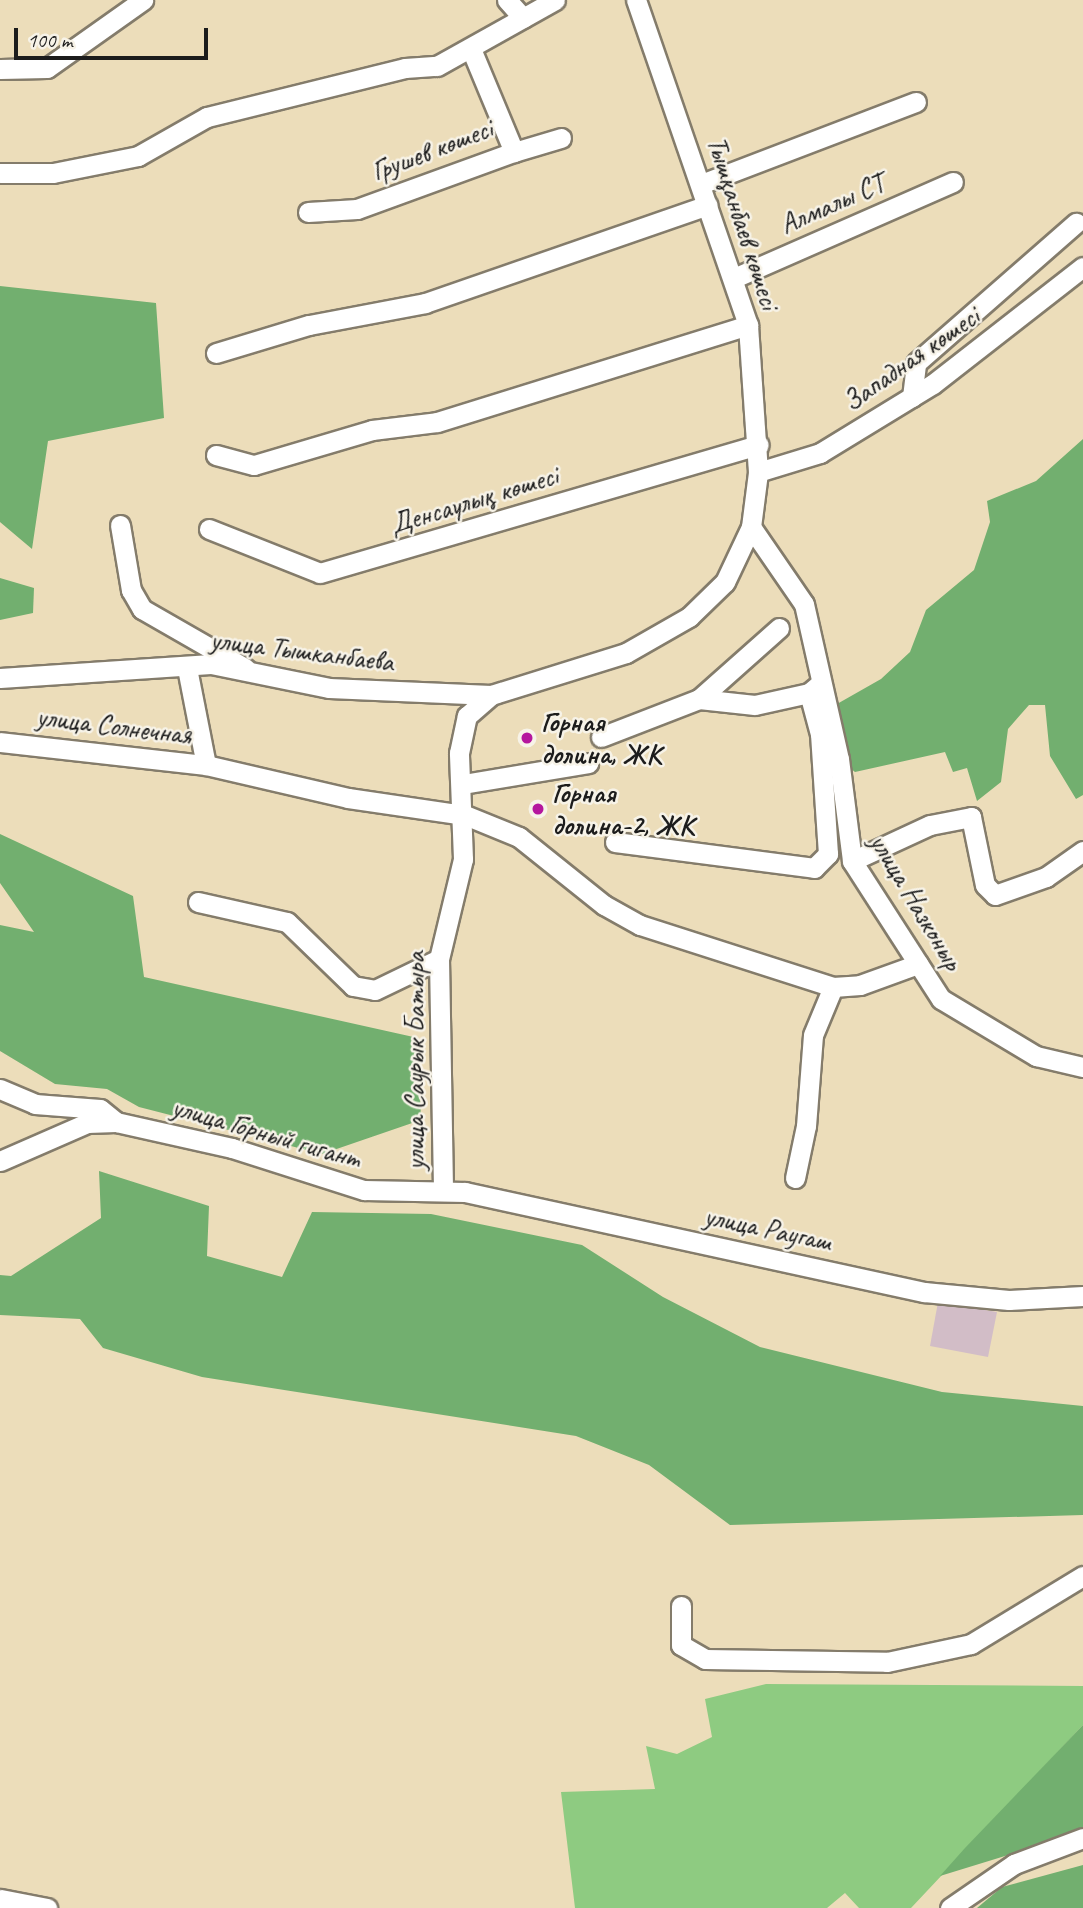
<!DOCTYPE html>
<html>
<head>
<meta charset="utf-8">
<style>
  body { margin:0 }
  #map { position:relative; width:1083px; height:1908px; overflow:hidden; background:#ecddba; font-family:Caveat,sans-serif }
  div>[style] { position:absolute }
  .industrial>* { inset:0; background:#d2bdc7 }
  .green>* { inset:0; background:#8ecb81 }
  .forest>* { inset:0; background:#72af6f }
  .roads { filter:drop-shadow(2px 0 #847c6b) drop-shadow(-2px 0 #847c6b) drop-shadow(0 2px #847c6b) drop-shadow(0 -2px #847c6b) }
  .minor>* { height:19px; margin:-9.5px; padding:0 9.5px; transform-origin:9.5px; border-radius:9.5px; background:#fff }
  .dots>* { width:19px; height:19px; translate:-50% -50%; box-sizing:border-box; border:4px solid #f7f3e8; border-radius:50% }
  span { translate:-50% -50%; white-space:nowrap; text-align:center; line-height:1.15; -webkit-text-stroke:5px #f7f3e8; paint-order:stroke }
  .street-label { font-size:28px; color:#1c1c1c }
  .poi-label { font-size:28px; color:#1c1c1c; font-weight:700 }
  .left { translate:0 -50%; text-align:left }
  .scale { position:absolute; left:14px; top:28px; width:194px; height:32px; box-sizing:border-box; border:4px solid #1c1c1c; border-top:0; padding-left:9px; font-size:21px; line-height:24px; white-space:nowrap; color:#1c1c1c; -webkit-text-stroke:5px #f7f3e8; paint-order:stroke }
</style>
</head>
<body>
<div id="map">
  <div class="industrial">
    <i style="clip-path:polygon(938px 1302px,997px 1312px,988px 1357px,930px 1346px)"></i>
  </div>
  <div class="green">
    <i style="clip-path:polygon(766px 1684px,1083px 1686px,1083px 1725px,911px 1908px,859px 1908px,845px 1893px,827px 1908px,575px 1908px,561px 1792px,655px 1789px,646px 1746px,677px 1754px,712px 1737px,705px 1699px)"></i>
  </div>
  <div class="forest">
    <i style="clip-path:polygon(0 286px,156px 303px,164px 418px,48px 441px,32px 549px,0 522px)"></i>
    <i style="clip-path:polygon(1083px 439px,1083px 795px,1076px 799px,1050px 756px,1045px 705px,1029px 705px,1008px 729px,1001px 782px,977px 801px,967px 768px,953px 772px,945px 752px,855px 772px,844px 763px,837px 704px,881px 679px,910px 652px,926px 610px,974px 570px,990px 522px,987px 501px,1036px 481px)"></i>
    <i style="clip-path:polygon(0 578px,34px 588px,33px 613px,0 620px)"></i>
    <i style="clip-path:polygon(0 834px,133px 896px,144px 977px,418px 1038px,421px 1120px,322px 1154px,139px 1107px,107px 1089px,55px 1084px,0 1051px,0 925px,34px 932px,0 883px)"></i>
    <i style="clip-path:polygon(99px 1171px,209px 1206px,207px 1256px,282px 1277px,312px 1212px,431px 1214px,582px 1245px,663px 1297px,760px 1347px,942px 1392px,1083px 1406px,1083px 1515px,730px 1525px,649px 1465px,576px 1436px,202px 1377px,103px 1348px,80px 1319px,0 1315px,0 1275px,11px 1276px,101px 1218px)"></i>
    <i style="clip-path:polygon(1083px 1725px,1083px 1832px,940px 1876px,965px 1848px)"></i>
    <i style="clip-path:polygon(1083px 1865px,1083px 1908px,977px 1908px,1002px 1887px)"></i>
  </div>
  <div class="roads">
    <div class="minor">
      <i style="left:507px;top:0;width:24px;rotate:48deg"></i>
      <i style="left:0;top:69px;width:47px;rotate:-1.2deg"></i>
      <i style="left:47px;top:68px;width:118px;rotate:-35.3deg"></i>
      <i style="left:514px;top:152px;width:49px;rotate:-16.6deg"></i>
      <i style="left:0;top:173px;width:53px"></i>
      <i style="left:53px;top:173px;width:87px;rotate:-11.3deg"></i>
      <i style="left:138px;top:156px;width:79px;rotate:-29.5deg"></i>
      <i style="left:207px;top:117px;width:204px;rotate:-13.9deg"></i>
      <i style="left:405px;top:68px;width:32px;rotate:-4deg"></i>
      <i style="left:437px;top:66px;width:135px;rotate:-29.2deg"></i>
      <i style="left:701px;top:184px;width:230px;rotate:-20.9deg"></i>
      <i style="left:308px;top:212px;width:49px;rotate:-3.5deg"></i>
      <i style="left:357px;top:209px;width:167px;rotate:-20deg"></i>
      <i style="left:514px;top:152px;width:109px;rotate:-112.6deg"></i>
      <i style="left:734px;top:278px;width:239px;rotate:-23.7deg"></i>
      <i style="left:216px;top:353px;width:97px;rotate:-16.8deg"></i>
      <i style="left:309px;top:325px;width:118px;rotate:-10.7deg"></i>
      <i style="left:425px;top:303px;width:299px;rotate:-19.1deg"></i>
      <i style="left:912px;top:397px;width:34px;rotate:-83deg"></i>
      <i style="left:916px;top:363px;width:213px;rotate:-41.2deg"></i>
      <i style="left:216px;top:455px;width:39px;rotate:15deg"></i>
      <i style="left:254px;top:465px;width:123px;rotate:-16.5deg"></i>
      <i style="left:372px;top:430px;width:65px;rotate:-7deg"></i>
      <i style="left:437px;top:422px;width:326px;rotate:-17.3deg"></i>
      <i style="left:758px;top:472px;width:65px;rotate:-17deg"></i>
      <i style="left:820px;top:453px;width:132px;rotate:-31.4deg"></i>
      <i style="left:933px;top:384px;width:190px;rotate:-38deg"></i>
      <i style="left:120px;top:525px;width:66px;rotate:80.4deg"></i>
      <i style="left:131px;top:590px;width:22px;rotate:60deg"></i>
      <i style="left:142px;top:609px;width:119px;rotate:29.8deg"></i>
      <i style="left:751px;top:527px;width:93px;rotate:55.5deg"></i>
      <i style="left:804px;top:604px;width:159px;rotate:77.3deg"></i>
      <i style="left:839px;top:759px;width:103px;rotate:82.7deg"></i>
      <i style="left:852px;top:861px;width:164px;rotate:57.2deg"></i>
      <i style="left:941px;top:999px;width:111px;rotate:31deg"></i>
      <i style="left:1036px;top:1056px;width:48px;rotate:13.2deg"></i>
      <i style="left:209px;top:529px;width:119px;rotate:21.6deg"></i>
      <i style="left:320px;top:573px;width:457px;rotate:-16.3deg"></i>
      <i style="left:779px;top:628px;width:107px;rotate:138.4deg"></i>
      <i style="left:699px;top:699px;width:56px;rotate:6.1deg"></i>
      <i style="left:755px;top:705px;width:55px;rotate:-12.5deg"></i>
      <i style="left:0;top:678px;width:211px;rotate:-3.8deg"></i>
      <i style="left:211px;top:664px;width:120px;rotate:11.5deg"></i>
      <i style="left:329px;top:688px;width:162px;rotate:2.5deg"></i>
      <i style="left:491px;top:695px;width:141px;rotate:-17.3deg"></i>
      <i style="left:626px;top:653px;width:73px;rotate:-29.7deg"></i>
      <i style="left:689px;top:617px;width:50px;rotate:-44.2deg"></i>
      <i style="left:725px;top:582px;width:61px;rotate:-64.7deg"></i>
      <i style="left:751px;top:527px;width:55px;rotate:-82.7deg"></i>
      <i style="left:758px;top:472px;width:147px;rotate:-93.9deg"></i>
      <i style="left:748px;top:325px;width:344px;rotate:-109deg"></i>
      <i style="left:601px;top:737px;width:105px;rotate:-21.2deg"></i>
      <i style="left:0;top:742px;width:207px;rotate:6.4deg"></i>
      <i style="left:206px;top:765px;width:99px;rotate:-101.1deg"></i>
      <i style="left:206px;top:765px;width:146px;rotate:13.1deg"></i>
      <i style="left:348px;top:798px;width:118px;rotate:8.3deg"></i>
      <i style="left:465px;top:815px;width:58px;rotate:22.2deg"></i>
      <i style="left:519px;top:837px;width:109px;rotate:38.7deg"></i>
      <i style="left:604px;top:905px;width:41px;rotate:29.1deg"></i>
      <i style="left:640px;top:925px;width:203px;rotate:17.8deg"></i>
      <i style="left:833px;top:987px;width:27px;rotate:-4deg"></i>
      <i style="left:860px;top:985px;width:62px;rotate:-19.9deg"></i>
      <i style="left:463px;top:784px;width:127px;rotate:-9.5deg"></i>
      <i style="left:615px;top:842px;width:201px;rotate:7.4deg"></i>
      <i style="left:814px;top:868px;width:20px;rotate:-45deg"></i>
      <i style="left:828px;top:854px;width:120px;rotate:-93.8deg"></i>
      <i style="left:820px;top:734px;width:42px;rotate:-105deg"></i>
      <i style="left:809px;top:693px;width:16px;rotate:-40deg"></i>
      <i style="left:852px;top:861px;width:86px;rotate:-24.8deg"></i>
      <i style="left:930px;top:825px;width:42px;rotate:-11deg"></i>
      <i style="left:971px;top:817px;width:69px;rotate:78.4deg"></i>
      <i style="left:985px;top:885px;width:14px;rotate:45deg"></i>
      <i style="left:995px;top:895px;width:54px;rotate:-19.4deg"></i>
      <i style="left:1046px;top:877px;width:45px;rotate:-35.1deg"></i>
      <i style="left:198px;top:902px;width:91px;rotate:12.7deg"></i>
      <i style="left:287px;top:922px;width:92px;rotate:44.1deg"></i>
      <i style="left:353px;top:986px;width:22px;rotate:10deg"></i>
      <i style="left:375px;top:990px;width:71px;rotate:-25.8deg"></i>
      <i style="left:0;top:1089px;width:38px;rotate:23deg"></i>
      <i style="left:35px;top:1104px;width:65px;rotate:4.4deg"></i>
      <i style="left:100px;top:1109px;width:21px;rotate:39deg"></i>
      <i style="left:0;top:1161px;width:95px;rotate:-23.6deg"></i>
      <i style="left:87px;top:1123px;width:29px;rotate:-2deg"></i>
      <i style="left:116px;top:1122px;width:119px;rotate:12.6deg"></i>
      <i style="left:232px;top:1148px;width:139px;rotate:17.7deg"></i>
      <i style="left:364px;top:1190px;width:101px;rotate:1.1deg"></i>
      <i style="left:465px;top:1192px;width:470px;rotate:12.3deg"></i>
      <i style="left:924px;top:1292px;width:85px;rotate:5.4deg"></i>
      <i style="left:1009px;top:1300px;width:74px;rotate:-3.1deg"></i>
      <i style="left:795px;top:1178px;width:53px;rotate:-78.1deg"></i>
      <i style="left:806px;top:1126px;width:91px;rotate:-85.6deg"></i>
      <i style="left:813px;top:1035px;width:52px;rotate:-67.4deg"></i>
      <i style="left:443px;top:1188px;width:229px;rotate:-91deg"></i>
      <i style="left:439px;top:959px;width:103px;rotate:-76.5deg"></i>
      <i style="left:463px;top:859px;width:106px;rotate:-92.2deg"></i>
      <i style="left:459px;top:753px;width:38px;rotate:-78deg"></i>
      <i style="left:467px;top:716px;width:32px;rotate:-41deg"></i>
      <i style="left:681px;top:1606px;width:39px;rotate:90deg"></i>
      <i style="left:681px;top:1645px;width:28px;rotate:30deg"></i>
      <i style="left:705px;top:1659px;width:182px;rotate:0.9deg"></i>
      <i style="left:887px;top:1662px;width:86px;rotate:-12.1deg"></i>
      <i style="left:971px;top:1644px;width:131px;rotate:-31.3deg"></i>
      <i style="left:0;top:1899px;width:48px;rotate:10.8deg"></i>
      <i style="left:950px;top:1908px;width:78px;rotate:-34.5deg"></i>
      <i style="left:1014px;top:1864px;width:74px;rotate:-20.6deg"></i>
    </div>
  </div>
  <div class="dots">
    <i style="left:527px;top:738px;background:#b5179e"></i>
    <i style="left:538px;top:809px;background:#b5179e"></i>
  </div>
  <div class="street-label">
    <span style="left:432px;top:150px;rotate:-21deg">Грушев көшесі</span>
    <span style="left:832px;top:204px;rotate:-24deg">Алмалы СТ</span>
    <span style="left:743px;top:223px;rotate:72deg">Тышқанбаев көшесі</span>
    <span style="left:911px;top:359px;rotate:-35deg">Западная көшесі</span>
    <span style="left:474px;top:500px;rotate:-17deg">Денсаулық көшесі</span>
    <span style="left:302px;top:651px;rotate:7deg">улица Тышканбаева</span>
    <span style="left:114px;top:726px;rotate:7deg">улица Солнечная</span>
    <span style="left:916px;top:902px;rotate:59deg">улица Назконыр</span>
    <span style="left:415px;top:1061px;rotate:-90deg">улица Саурык Батыра</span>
    <span style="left:266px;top:1133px;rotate:16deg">улица Горный гигант</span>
    <span style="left:768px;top:1229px;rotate:12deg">улица Раугаш</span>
  </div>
  <div class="poi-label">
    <span class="left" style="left:541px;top:738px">Горная<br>долина, ЖК</span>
    <span class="left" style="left:552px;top:809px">Горная<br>долина-2, ЖК</span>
  </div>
  <div class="scale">100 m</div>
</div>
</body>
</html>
